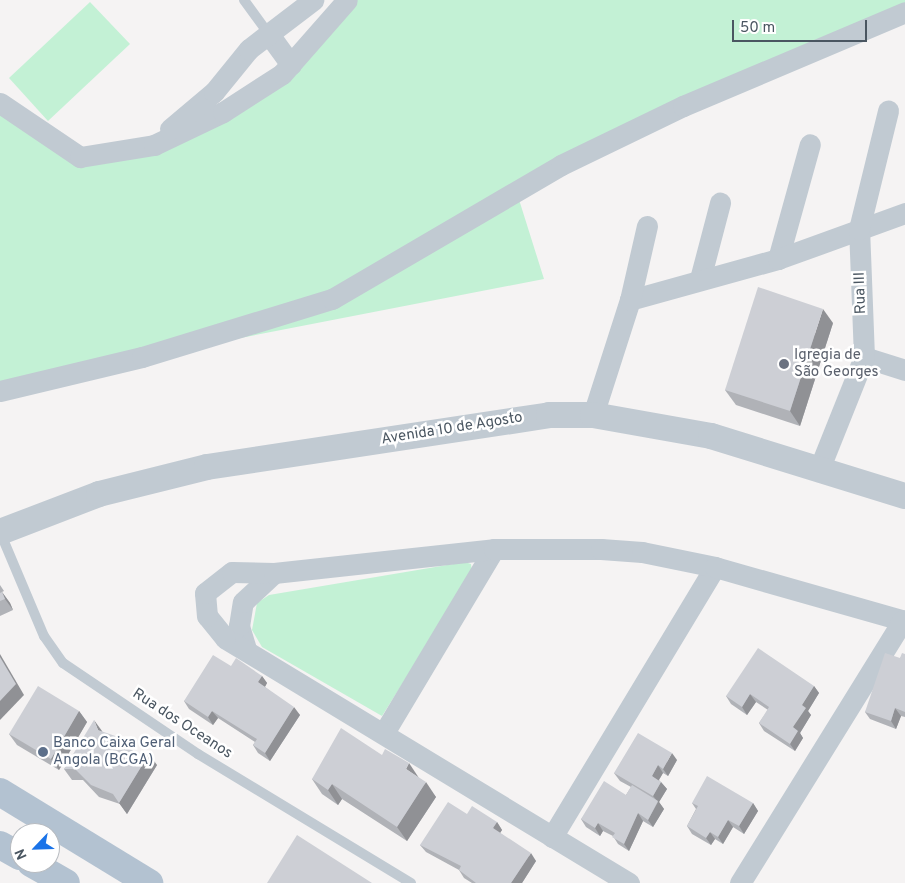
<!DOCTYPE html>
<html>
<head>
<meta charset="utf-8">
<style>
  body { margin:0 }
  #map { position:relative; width:905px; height:883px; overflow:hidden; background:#f5f3f3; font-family:Overpass,sans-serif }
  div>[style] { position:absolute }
  .green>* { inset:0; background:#c3f1d5 }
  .service>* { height:10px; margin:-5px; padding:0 5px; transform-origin:5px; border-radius:5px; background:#c1cad2 }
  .minor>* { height:21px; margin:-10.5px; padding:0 10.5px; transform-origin:10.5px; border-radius:10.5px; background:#c1cad2 }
  .tertiary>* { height:26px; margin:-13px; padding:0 13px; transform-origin:13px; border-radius:13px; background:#c1cad2 }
  .primary>* { height:28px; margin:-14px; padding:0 14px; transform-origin:14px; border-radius:14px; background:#b3c2d1 }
  .wall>* { inset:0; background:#b0b2b7 }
  .shaded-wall>* { inset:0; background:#909195 }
  .building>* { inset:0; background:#cdcfd5 }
  .dots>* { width:14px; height:14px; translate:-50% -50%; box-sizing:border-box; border:2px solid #fff; border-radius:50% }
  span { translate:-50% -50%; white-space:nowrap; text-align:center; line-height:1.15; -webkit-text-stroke:5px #fff; paint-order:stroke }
  .street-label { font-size:15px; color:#4a5661 }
  .worship-label { font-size:15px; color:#5b616d }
  .left { translate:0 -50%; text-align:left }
  .service-label { font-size:15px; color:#4e5e75 }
  .north { position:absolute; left:10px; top:823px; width:50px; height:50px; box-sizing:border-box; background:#fff; border:1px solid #b7bbc0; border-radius:50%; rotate:246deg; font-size:14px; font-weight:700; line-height:20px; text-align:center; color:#4a5661 }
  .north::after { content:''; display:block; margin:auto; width:18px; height:22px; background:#1a73e8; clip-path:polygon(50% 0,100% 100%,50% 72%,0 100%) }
  .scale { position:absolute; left:732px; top:20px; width:135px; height:22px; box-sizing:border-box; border:2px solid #4a5661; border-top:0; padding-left:6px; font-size:15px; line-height:18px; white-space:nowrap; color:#4a5661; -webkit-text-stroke:4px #fff; paint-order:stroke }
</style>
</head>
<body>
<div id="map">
  <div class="green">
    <i style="clip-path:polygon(347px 0,905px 0,905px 13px,516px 190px,544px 279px,142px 357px,0 391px,0 103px,67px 151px,108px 154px,252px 95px)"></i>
    <i style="clip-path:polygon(90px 2px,130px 44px,48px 121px,9px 78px)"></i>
    <i style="clip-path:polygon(465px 562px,471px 564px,472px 573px,382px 716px,262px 647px,252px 630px,257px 603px,269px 595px)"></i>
  </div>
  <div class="service">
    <i style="left:244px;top:0;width:41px;rotate:54deg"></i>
    <i style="left:0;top:532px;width:113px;rotate:67.1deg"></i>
    <i style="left:44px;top:636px;width:33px;rotate:55deg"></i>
    <i style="left:63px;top:663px;width:163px;rotate:34deg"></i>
    <i style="left:198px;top:754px;width:249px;rotate:31.2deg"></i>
  </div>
  <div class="minor">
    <i style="left:268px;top:33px;width:39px;rotate:54deg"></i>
    <i style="left:0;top:103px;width:97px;rotate:34deg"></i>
    <i style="left:80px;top:157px;width:75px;rotate:-9.2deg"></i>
    <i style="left:154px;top:145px;width:76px;rotate:-25.6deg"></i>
    <i style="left:223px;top:112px;width:70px;rotate:-32.8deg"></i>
    <i style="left:282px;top:74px;width:98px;rotate:-48.7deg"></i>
    <i style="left:170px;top:129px;width:57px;rotate:-40.1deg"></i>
    <i style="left:214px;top:92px;width:55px;rotate:-50.9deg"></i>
    <i style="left:249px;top:49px;width:81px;rotate:-37.4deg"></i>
    <i style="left:778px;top:259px;width:119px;rotate:-74.5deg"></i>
    <i style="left:700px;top:279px;width:79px;rotate:-75.3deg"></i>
    <i style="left:630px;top:300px;width:154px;rotate:-15.5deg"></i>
    <i style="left:778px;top:259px;width:135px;rotate:-19.9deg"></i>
    <i style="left:864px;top:357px;width:43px;rotate:17.6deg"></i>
    <i style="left:0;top:391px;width:146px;rotate:-13.5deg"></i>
    <i style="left:142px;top:357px;width:199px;rotate:-17deg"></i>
    <i style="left:332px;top:299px;width:265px;rotate:-30.3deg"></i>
    <i style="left:561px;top:165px;width:136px;rotate:-25.8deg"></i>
    <i style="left:683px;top:106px;width:241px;rotate:-22.9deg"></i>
    <i style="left:593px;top:415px;width:121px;rotate:-72.2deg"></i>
    <i style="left:630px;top:300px;width:76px;rotate:-77.1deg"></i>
    <i style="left:820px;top:467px;width:118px;rotate:-68.2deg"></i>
    <i style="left:864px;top:357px;width:128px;rotate:-92.2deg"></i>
    <i style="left:859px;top:229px;width:122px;rotate:-76.2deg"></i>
    <i style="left:246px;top:649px;width:24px;rotate:-107deg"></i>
    <i style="left:239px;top:626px;width:24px;rotate:-81deg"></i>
    <i style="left:243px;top:602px;width:42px;rotate:-43.1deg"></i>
    <i style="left:385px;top:731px;width:212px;rotate:-59.1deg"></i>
    <i style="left:552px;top:837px;width:315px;rotate:-58.9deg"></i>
    <i style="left:629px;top:883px;width:472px;rotate:-148.8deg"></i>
    <i style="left:225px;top:638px;width:28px;rotate:-129deg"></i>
    <i style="left:207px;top:616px;width:23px;rotate:-95deg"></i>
    <i style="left:205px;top:593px;width:34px;rotate:-38deg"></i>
    <i style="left:232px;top:572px;width:42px;rotate:1.4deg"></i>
    <i style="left:274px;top:573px;width:221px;rotate:-6.2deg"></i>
    <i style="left:494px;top:549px;width:107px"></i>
    <i style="left:601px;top:549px;width:41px;rotate:4.2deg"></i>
    <i style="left:642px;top:552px;width:75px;rotate:11.6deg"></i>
    <i style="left:715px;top:567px;width:198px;rotate:15.9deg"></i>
    <i style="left:740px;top:883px;width:309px;rotate:-58.2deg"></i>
  </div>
  <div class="tertiary">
    <i style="left:0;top:532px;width:106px;rotate:-21deg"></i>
    <i style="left:99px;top:494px;width:111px;rotate:-14deg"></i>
    <i style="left:207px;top:467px;width:346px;rotate:-8.6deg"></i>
    <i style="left:549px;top:415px;width:44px"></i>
    <i style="left:593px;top:415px;width:120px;rotate:10.1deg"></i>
    <i style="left:711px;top:436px;width:203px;rotate:17.2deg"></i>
  </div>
  <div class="primary">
    <i style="left:0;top:792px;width:175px;rotate:31.4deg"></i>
    <i style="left:0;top:845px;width:23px;rotate:29deg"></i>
    <i style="left:31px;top:863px;width:40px;rotate:29.7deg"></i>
  </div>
  <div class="wall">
    <i style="clip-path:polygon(833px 323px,800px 426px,736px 405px,725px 390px)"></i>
    <i style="clip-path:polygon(0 585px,4px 591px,2px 592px,10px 603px,13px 610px,0 616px)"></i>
    <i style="clip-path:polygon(905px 654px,905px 717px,901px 716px,896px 729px,870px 719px,865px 712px,900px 658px)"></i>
    <i style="clip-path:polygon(231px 666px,262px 676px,267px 683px,265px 687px,300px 715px,270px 761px,258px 753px,253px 745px,255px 742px,218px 718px,213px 725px,189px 709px,184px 701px)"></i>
    <i style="clip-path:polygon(814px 686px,819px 693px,808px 711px,811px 715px,800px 733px,803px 738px,795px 751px,764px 731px,759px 723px,768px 710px,756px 702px,747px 715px,731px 704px,726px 696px)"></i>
    <i style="clip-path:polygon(79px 711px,87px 722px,59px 770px,17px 745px,9px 734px)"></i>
    <i style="clip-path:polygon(102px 732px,137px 755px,157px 765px,127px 814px,120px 804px,99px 797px,83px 780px,72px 780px,64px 769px)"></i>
    <i style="clip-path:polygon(382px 755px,419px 778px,436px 797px,407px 841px,342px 799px,338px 805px,322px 794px,312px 779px)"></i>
    <i style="clip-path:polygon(677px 760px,668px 776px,663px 773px,659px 780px,667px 789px,659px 802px,664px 809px,653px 827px,643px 821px,629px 851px,618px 844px,613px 836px,603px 831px,600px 836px,586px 827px,581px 819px,626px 795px,631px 787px,620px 781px,614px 773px)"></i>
    <i style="clip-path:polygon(692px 803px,753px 803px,758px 811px,744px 834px,733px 827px,723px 844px,715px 839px,711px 845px,692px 834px,687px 826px,696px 809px)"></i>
    <i style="clip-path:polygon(497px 822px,502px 830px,500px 833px,536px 861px,522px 883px,472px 883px,464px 878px,459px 870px,426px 852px,420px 845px)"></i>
  </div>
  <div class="shaded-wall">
    <i style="clip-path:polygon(823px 309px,833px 323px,800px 426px,790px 411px)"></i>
    <i style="clip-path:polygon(2px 592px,10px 603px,13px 610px,5px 599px)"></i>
    <i style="clip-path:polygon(0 654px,24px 695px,0 720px)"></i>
    <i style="clip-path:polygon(262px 676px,267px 683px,263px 690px,258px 682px)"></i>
    <i style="clip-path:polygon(814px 686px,819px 693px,808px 711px,811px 715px,800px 733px,803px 738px,795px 751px,790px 744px,793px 727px,802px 705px)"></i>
    <i style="clip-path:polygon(750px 694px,756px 702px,747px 715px,742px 707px)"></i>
    <i style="clip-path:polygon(294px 707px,300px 715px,270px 761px,265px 753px)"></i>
    <i style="clip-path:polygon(895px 708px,901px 716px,896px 729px,891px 721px)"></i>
    <i style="clip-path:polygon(79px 711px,87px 722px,59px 770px,51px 759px)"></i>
    <i style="clip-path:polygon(212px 711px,218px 718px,213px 725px,208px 717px)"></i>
    <i style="clip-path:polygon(94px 720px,102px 731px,106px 741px,98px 730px)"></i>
    <i style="clip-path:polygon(672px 753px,677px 760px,668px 776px,663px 769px)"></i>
    <i style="clip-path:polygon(149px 754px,157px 765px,127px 814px,119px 803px)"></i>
    <i style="clip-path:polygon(409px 763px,419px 778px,406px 769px)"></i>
    <i style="clip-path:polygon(658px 765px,663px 773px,657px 783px,652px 776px)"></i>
    <i style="clip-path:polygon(426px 782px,436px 797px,407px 841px,397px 827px)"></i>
    <i style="clip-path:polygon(661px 782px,667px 789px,659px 802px,664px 809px,653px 827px,648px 820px,658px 802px,653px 796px)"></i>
    <i style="clip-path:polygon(332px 784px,342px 799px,338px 805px,328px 790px)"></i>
    <i style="clip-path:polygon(753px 803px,758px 811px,744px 834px,739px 826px)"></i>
    <i style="clip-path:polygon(638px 813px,643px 821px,629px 851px,624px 844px)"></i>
    <i style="clip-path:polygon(728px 820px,733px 827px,723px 844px,718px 837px)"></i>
    <i style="clip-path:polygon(497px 822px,502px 830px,498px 836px,493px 828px)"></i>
    <i style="clip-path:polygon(598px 823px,603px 831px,600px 836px,595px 828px)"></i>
    <i style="clip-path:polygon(710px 832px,715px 839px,711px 845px,706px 838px)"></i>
    <i style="clip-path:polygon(531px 853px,536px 861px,522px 883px,511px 883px)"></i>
  </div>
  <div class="building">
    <i style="clip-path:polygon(758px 287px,823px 309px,790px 411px,725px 390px)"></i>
    <i style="clip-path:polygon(2px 592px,5px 599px,0 601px,0 593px)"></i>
    <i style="clip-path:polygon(758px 648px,814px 686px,802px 705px,806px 708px,793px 727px,798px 731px,790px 744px,759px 723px,769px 707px,750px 694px,742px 707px,726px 696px)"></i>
    <i style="clip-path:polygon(885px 653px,900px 658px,902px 653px,905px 654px,905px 712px,895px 708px,891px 721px,865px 712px)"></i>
    <i style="clip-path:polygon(213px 655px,231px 666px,236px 658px,262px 676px,258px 682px,294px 707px,265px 753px,253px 745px,257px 739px,212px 711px,208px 717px,184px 701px)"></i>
    <i style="clip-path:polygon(0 657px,16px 684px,0 701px)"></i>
    <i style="clip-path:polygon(38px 686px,79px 711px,51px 759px,9px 734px)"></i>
    <i style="clip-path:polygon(94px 720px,98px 730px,121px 738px,137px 755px,149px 754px,119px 803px,113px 794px,91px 785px,75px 769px,64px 769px)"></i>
    <i style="clip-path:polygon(341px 728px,382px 755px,385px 749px,409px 763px,406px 769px,426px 782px,397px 827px,332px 784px,328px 790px,312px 779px)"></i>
    <i style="clip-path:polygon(638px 733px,672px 753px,663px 769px,658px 765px,652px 776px,661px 782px,653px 796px,614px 773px)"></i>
    <i style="clip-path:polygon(707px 776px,753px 803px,739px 826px,728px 820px,718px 837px,710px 832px,706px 838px,687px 826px,698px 806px,692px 803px)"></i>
    <i style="clip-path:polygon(604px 781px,626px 795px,632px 785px,658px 801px,648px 820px,638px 813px,624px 844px,612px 837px,615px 833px,598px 823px,595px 828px,581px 819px)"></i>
    <i style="clip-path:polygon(448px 802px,467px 814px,472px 806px,497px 822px,493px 828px,531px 853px,511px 883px,476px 883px,459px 870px,461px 866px,420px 845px)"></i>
    <i style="clip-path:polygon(297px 835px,372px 883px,267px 883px)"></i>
  </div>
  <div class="dots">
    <i style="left:784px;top:364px;background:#6b7280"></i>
    <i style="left:43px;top:752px;background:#5c6f8a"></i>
  </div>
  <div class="street-label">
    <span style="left:861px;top:293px;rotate:-92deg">Rua III</span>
    <span style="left:452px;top:429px;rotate:-9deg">Avenida 10 de Agosto</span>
    <span style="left:182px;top:724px;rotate:33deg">Rua dos Oceanos</span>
  </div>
  <div class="worship-label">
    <span class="left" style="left:794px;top:364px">Igregia de<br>São Georges</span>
  </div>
  <div class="service-label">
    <span class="left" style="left:53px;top:752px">Banco Caixa Geral<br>Angola (BCGA)</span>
  </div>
  <div class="north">N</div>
  <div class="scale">50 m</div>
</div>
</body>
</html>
